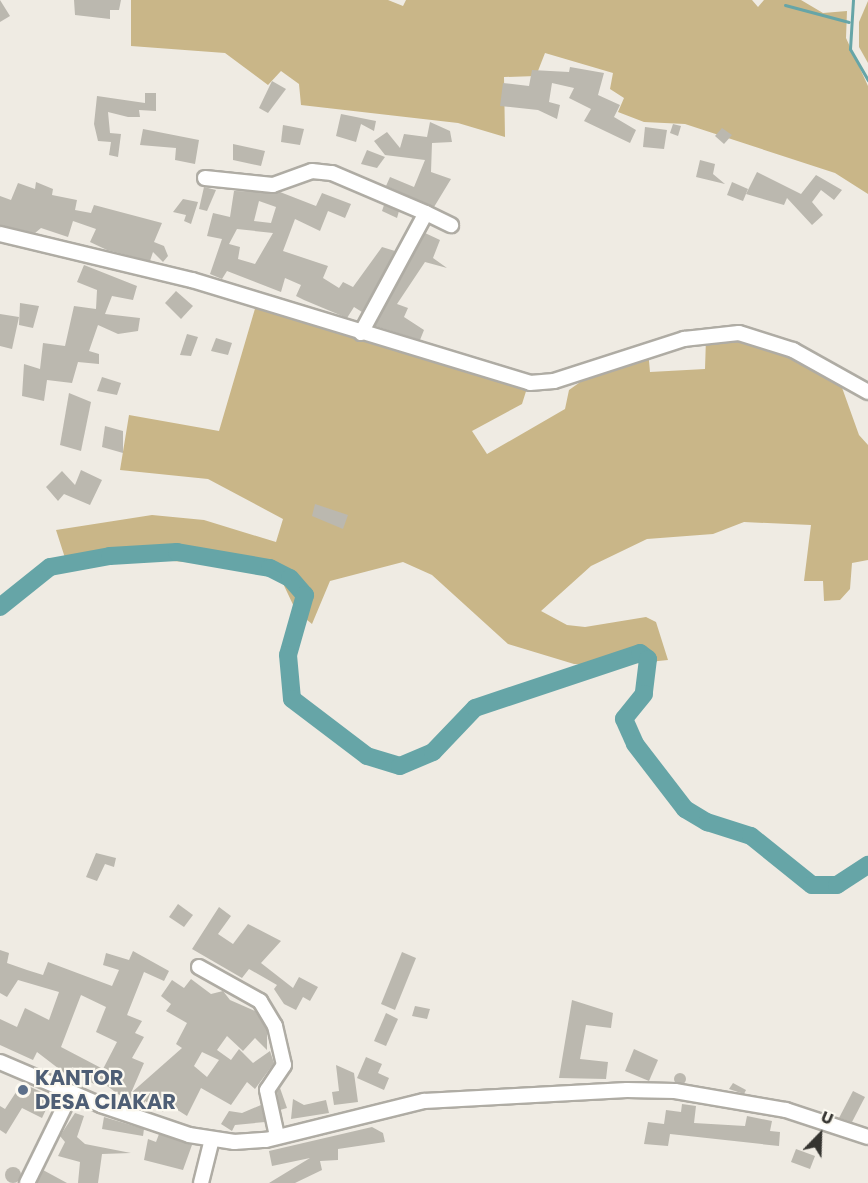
<!DOCTYPE html>
<html>
<head>
<meta charset="utf-8">
<style>
  body { margin:0 }
  #map { position:relative; width:868px; height:1183px; overflow:hidden; background:#efebe3; font-family:Poppins,sans-serif }
  div>[style] { position:absolute }
  .forest>* { inset:0; background:#c9b688 }
  .stream>* { height:3px; margin:-1.5px; padding:0 1.5px; transform-origin:1.5px; border-radius:1.5px; background:#66a5a7 }
  .river>* { height:18px; margin:-9px; padding:0 9px; transform-origin:9px; border-radius:9px; background:#66a5a7 }
  .building>* { inset:0; background:#bbb8af }
  .round { border-radius:50% }
  .roads { filter:drop-shadow(2px 0 #afaca4) drop-shadow(-2px 0 #afaca4) drop-shadow(0 2px #afaca4) drop-shadow(0 -2px #afaca4) }
  .minor>* { height:14px; margin:-7px; padding:0 7px; transform-origin:7px; border-radius:7px; background:#fff }
  .dots>* { width:16px; height:16px; translate:-50% -50%; box-sizing:border-box; border:3px solid #fcf9f0; border-radius:50% }
  span { translate:-50% -50%; white-space:nowrap; text-align:center; line-height:1.15; -webkit-text-stroke:4.5px #fcf9f0; paint-order:stroke }
  .service-label { font-size:21px; color:#4e5e75; font-weight:700 }
  .left { translate:0 -50%; text-align:left }
  .north { position:absolute; left:790px; top:1105px; width:60px; height:60px; -webkit-text-stroke:4px #fcf9f0; paint-order:stroke; rotate:23deg; font-size:16px; font-weight:700; line-height:24px; text-align:center; color:#353430 }
  .north::after { content:''; display:block; margin:auto; width:21px; height:27px; background:#353430; clip-path:polygon(50% 0,100% 100%,50% 72%,0 100%) }
</style>
</head>
<body>
<div id="map">
  <div class="forest">
    <i style="clip-path:polygon(131px 0,388px 0,403px 6px,406px 0,752px 0,758px 7px,764px 0,801px 0,823px 13px,847px 11px,846px 38px,868px 86px,868px 194px,835px 173px,685px 124px,644px 122px,618px 112px,624px 98px,610px 89px,613px 73px,545px 53px,536px 76px,504px 77px,505px 137px,458px 123px,301px 105px,299px 84px,281px 71px,268px 85px,225px 53px,131px 46px)"></i>
    <i style="clip-path:polygon(868px 1px,868px 63px,859px 47px,859px 22px)"></i>
    <i style="clip-path:polygon(259px 295px,528px 385px,522px 404px,472px 431px,487px 454px,565px 409px,569px 390px,600px 368px,648px 350px,650px 372px,705px 369px,706px 338px,760px 338px,840px 382px,859px 435px,868px 445px,868px 560px,852px 563px,850px 589px,840px 600px,824px 601px,823px 581px,804px 581px,811px 525px,744px 522px,713px 534px,647px 539px,591px 566px,541px 611px,567px 625px,585px 627px,646px 617px,656px 622px,668px 660px,609px 666px,574px 664px,508px 644px,432px 575px,403px 562px,330px 581px,312px 624px,296px 611px,279px 575px,250px 567px,121px 557px,66px 561px,56px 530px,152px 515px,204px 520px,276px 542px,283px 519px,208px 479px,120px 470px,129px 415px,219px 431px)"></i>
  </div>
  <div class="stream">
    <i style="left:853px;top:0;width:49px;rotate:93.5deg"></i>
    <i style="left:850px;top:49px;width:36px;rotate:60deg"></i>
    <i style="left:785px;top:5px;width:66px;rotate:14.9deg"></i>
  </div>
  <div class="river">
    <i style="left:0;top:607px;width:64px;rotate:-38.7deg"></i>
    <i style="left:50px;top:567px;width:61px;rotate:-10.4deg"></i>
    <i style="left:110px;top:556px;width:67px;rotate:-3.4deg"></i>
    <i style="left:177px;top:552px;width:94px;rotate:9.8deg"></i>
    <i style="left:270px;top:568px;width:22px;rotate:27deg"></i>
    <i style="left:290px;top:578px;width:23px;rotate:49deg"></i>
    <i style="left:305px;top:595px;width:62px;rotate:105.8deg"></i>
    <i style="left:288px;top:655px;width:44px;rotate:84.8deg"></i>
    <i style="left:292px;top:699px;width:94px;rotate:37.2deg"></i>
    <i style="left:367px;top:756px;width:34px;rotate:17deg"></i>
    <i style="left:400px;top:766px;width:36px;rotate:-23deg"></i>
    <i style="left:433px;top:752px;width:61px;rotate:-46.3deg"></i>
    <i style="left:475px;top:708px;width:174px;rotate:-18.4deg"></i>
    <i style="left:640px;top:653px;width:10px;rotate:37deg"></i>
    <i style="left:648px;top:659px;width:35px;rotate:97deg"></i>
    <i style="left:644px;top:694px;width:32px;rotate:129deg"></i>
    <i style="left:624px;top:719px;width:27px;rotate:66deg"></i>
    <i style="left:635px;top:744px;width:82px;rotate:52.4deg"></i>
    <i style="left:685px;top:809px;width:26px;rotate:31deg"></i>
    <i style="left:707px;top:822px;width:46px;rotate:17.7deg"></i>
    <i style="left:751px;top:836px;width:78px;rotate:38.8deg"></i>
    <i style="left:812px;top:885px;width:25px"></i>
    <i style="left:837px;top:885px;width:37px;rotate:-33deg"></i>
  </div>
  <div class="building">
    <i style="clip-path:polygon(0 0,10px 16px,0 22px)"></i>
    <i style="clip-path:polygon(74px 0,121px 0,119px 10px,110px 10px,110px 19px,75px 15px)"></i>
    <i style="clip-path:polygon(570px 67px,604px 73px,598px 95px,620px 105px,614px 117px,636px 130px,630px 143px,584px 121px,591px 109px,569px 98px,574px 88px,552px 83px,549px 102px,560px 105px,557px 119px,538px 110px,500px 106px,503px 83px,529px 86px,532px 70px,569px 72px)"></i>
    <i style="clip-path:polygon(272px 81px,286px 89px,268px 113px,259px 108px)"></i>
    <i style="clip-path:polygon(145px 93px,156px 93px,156px 111px,139px 110px,140px 117px,128px 117px,108px 112px,110px 133px,121px 134px,118px 157px,109px 155px,111px 142px,98px 141px,94px 124px,97px 96px,145px 103px)"></i>
    <i style="clip-path:polygon(341px 114px,376px 121px,374px 131px,361px 124px,356px 142px,336px 136px)"></i>
    <i style="clip-path:polygon(430px 122px,450px 131px,452px 142px,432px 143px,431px 172px,451px 179px,434px 207px,386px 186px,390px 177px,414px 187px,425px 160px,385px 155px,374px 141px,387px 132px,400px 148px,404px 134px,427px 137px)"></i>
    <i style="clip-path:polygon(673px 124px,681px 126px,678px 136px,670px 133px)"></i>
    <i style="clip-path:polygon(283px 125px,304px 129px,300px 145px,281px 142px)"></i>
    <i style="clip-path:polygon(645px 127px,667px 130px,664px 149px,643px 147px)"></i>
    <i style="clip-path:polygon(722px 128px,732px 135px,724px 144px,715px 136px)"></i>
    <i style="clip-path:polygon(143px 129px,199px 140px,195px 164px,175px 160px,176px 148px,140px 145px)"></i>
    <i style="clip-path:polygon(233px 144px,265px 151px,261px 166px,233px 160px)"></i>
    <i style="clip-path:polygon(367px 150px,385px 157px,377px 168px,361px 164px)"></i>
    <i style="clip-path:polygon(700px 160px,715px 164px,713px 174px,725px 184px,696px 177px)"></i>
    <i style="clip-path:polygon(757px 172px,801px 194px,816px 175px,842px 190px,834px 200px,821px 190px,812px 202px,823px 215px,812px 225px,787px 198px,784px 205px,746px 194px)"></i>
    <i style="clip-path:polygon(36px 182px,53px 189px,52px 195px,77px 200px,75px 210px,91px 213px,94px 205px,162px 223px,154px 242px,164px 246px,168px 256px,163px 262px,153px 252px,150px 261px,107px 250px,90px 242px,96px 229px,73px 221px,68px 237px,41px 228px,35px 233px,0 225px,0 196px,11px 200px,18px 183px,35px 189px)"></i>
    <i style="clip-path:polygon(732px 182px,748px 189px,743px 201px,727px 195px)"></i>
    <i style="clip-path:polygon(204px 187px,216px 190px,207px 211px,199px 209px)"></i>
    <i style="clip-path:polygon(evenodd,234px 191px,280px 192px,316px 206px,322px 193px,351px 204px,345px 218px,328px 211px,320px 231px,295px 219px,283px 251px,328px 266px,323px 278px,339px 288px,343px 282px,353px 287px,382px 247px,395px 251px,399px 244px,362px 312px,354px 307px,347px 318px,304px 300px,296px 296px,301px 285px,285px 278px,281px 292px,227px 271px,222px 279px,210px 274px,222px 239px,207px 236px,213px 213px,230px 217px,234px 191px,259px 201px,276px 207px,271px 223px,254px 221px,259px 201px,234px 191px,237px 229px,273px 233px,255px 264px,238px 259px,240px 247px,229px 244px,237px 229px)"></i>
    <i style="clip-path:polygon(183px 199px,198px 202px,191px 224px,184px 221px,186px 215px,173px 212px)"></i>
    <i style="clip-path:polygon(384px 205px,399px 211px,397px 218px,382px 211px)"></i>
    <i style="clip-path:polygon(425px 233px,440px 240px,433px 258px,447px 268px,425px 262px,397px 304px,408px 308px,404px 317px,424px 330px,420px 340px,375px 326px)"></i>
    <i style="clip-path:polygon(84px 265px,137px 286px,133px 300px,112px 296px,105px 314px,140px 318px,138px 331px,118px 334px,98px 325px,89px 351px,99px 354px,99px 364px,78px 362px,72px 383px,47px 380px,44px 401px,22px 396px,24px 364px,40px 369px,43px 343px,65px 346px,74px 306px,96px 309px,97px 290px,77px 282px)"></i>
    <i style="clip-path:polygon(176px 291px,193px 306px,181px 319px,165px 303px)"></i>
    <i style="clip-path:polygon(20px 303px,39px 306px,33px 328px,19px 325px)"></i>
    <i style="clip-path:polygon(0 314px,19px 317px,12px 349px,0 346px)"></i>
    <i style="clip-path:polygon(187px 334px,198px 337px,191px 356px,180px 355px)"></i>
    <i style="clip-path:polygon(216px 338px,232px 343px,228px 355px,211px 351px)"></i>
    <i style="clip-path:polygon(102px 377px,121px 383px,117px 395px,97px 391px)"></i>
    <i style="clip-path:polygon(69px 393px,91px 402px,81px 451px,60px 445px)"></i>
    <i style="clip-path:polygon(105px 426px,123px 431px,123px 453px,102px 447px)"></i>
    <i style="clip-path:polygon(81px 470px,102px 480px,90px 505px,64px 494px,58px 501px,46px 487px,62px 471px,75px 485px)"></i>
    <i style="clip-path:polygon(315px 504px,348px 515px,343px 529px,312px 516px)"></i>
    <i style="clip-path:polygon(96px 853px,116px 858px,114px 867px,105px 864px,97px 881px,86px 877px)"></i>
    <i style="clip-path:polygon(178px 904px,193px 915px,184px 927px,169px 917px)"></i>
    <i style="clip-path:polygon(219px 907px,231px 916px,218px 934px,233px 944px,248px 924px,281px 941px,261px 963px,293px 988px,299px 977px,318px 987px,310px 1001px,303px 997px,296px 1010px,284px 1004px,274px 989px,277px 985px,249px 969px,242px 978px,192px 949px)"></i>
    <i style="clip-path:polygon(evenodd,0 950px,9px 953px,7px 963px,27px 970px,43px 975px,48px 962px,112px 986px,119px 970px,103px 965px,106px 953px,129px 960px,133px 951px,169px 971px,164px 981px,144px 972px,127px 1015px,142px 1021px,135px 1033px,144px 1037px,132px 1058px,144px 1063px,131px 1093px,182px 1048px,176px 1044px,187px 1023px,166px 1011px,171px 1004px,161px 996px,172px 980px,184px 988px,191px 979px,211px 994px,223px 991px,230px 1000px,255px 1011px,267px 1029px,267px 1050px,255px 1038px,243px 1051px,227px 1036px,217px 1050px,231px 1060px,239px 1049px,253px 1063px,270px 1051px,274px 1063px,255px 1089px,247px 1082px,231px 1105px,201px 1088px,187px 1116px,168px 1104px,163px 1112px,145px 1101px,143px 1110px,137px 1108px,99px 1080px,94px 1084px,85px 1079px,88px 1074px,72px 1067px,67px 1075px,37px 1052px,33px 1060px,0 1045px,0 1019px,17px 1027px,25px 1008px,49px 1020px,59px 992px,18px 980px,7px 997px,0 993px,0 950px,81px 995px,106px 1007px,96px 1032px,117px 1042px,103px 1069px,61px 1047px,81px 995px,0 950px,202px 1052px,219px 1060px,207px 1077px,194px 1066px,202px 1052px)"></i>
    <i style="clip-path:polygon(402px 952px,416px 958px,395px 1010px,381px 1004px)"></i>
    <i style="clip-path:polygon(572px 1000px,613px 1013px,611px 1028px,586px 1025px,580px 1059px,608px 1062px,606px 1079px,559px 1078px)"></i>
    <i style="clip-path:polygon(415px 1006px,430px 1009px,427px 1019px,412px 1016px)"></i>
    <i style="clip-path:polygon(386px 1013px,398px 1019px,386px 1046px,374px 1041px)"></i>
    <i style="clip-path:polygon(634px 1049px,658px 1060px,649px 1081px,625px 1071px)"></i>
    <i style="clip-path:polygon(366px 1057px,382px 1064px,378px 1073px,389px 1078px,384px 1090px,357px 1078px)"></i>
    <i style="clip-path:polygon(336px 1065px,354px 1073px,358px 1102px,334px 1105px,332px 1092px,339px 1091px)"></i>
    <i class="round" style="left:674px;top:1073px;width:12px;height:12px"></i>
    <i style="clip-path:polygon(22px 1083px,52px 1097px,42px 1118px,22px 1108px,6px 1134px,0 1130px,0 1106px,5px 1109px)"></i>
    <i style="clip-path:polygon(733px 1083px,746px 1090px,744px 1094px,729px 1089px)"></i>
    <i style="clip-path:polygon(280px 1088px,287px 1108px,280px 1110px,277px 1092px)"></i>
    <i style="clip-path:polygon(853px 1091px,865px 1097px,852px 1122px,839px 1118px)"></i>
    <i style="clip-path:polygon(293px 1099px,304px 1105px,326px 1100px,329px 1113px,291px 1119px)"></i>
    <i style="clip-path:polygon(682px 1104px,696px 1106px,694px 1123px,745px 1126px,747px 1116px,772px 1121px,770px 1131px,780px 1132px,779px 1146px,670px 1134px,668px 1146px,644px 1144px,648px 1122px,664px 1124px,666px 1110px,681px 1112px)"></i>
    <i style="clip-path:polygon(261px 1105px,265px 1122px,235px 1125px,232px 1131px,221px 1124px,229px 1111px,242px 1113px)"></i>
    <i style="clip-path:polygon(75px 1113px,84px 1116px,77px 1137px,85px 1144px,131px 1153px,102px 1154px,98px 1183px,78px 1183px,80px 1162px,58px 1156px,65px 1142px,60px 1136px)"></i>
    <i style="clip-path:polygon(104px 1117px,144px 1129px,143px 1136px,102px 1129px)"></i>
    <i style="clip-path:polygon(372px 1127px,383px 1133px,385px 1142px,338px 1149px,338px 1160px,320px 1161px,322px 1170px,295px 1183px,269px 1183px,310px 1158px,272px 1166px,269px 1151px)"></i>
    <i style="clip-path:polygon(159px 1134px,192px 1145px,183px 1170px,144px 1160px,148px 1139px,156px 1142px)"></i>
    <i style="clip-path:polygon(796px 1149px,815px 1156px,810px 1169px,791px 1162px)"></i>
    <i class="round" style="left:5px;top:1167px;width:16px;height:16px"></i>
    <i style="clip-path:polygon(43px 1170px,67px 1183px,37px 1183px)"></i>
  </div>
  <div class="roads">
    <div class="minor">
      <i style="left:205px;top:178px;width:68px;rotate:5.9deg"></i>
      <i style="left:273px;top:185px;width:41px;rotate:-19.7deg"></i>
      <i style="left:312px;top:171px;width:20px;rotate:6deg"></i>
      <i style="left:332px;top:173px;width:102px;rotate:23.1deg"></i>
      <i style="left:0;top:234px;width:197px;rotate:13.5deg"></i>
      <i style="left:192px;top:280px;width:353px;rotate:16.9deg"></i>
      <i style="left:530px;top:383px;width:24px;rotate:-5deg"></i>
      <i style="left:554px;top:381px;width:137px;rotate:-17.9deg"></i>
      <i style="left:684px;top:339px;width:55px;rotate:-6.2deg"></i>
      <i style="left:739px;top:333px;width:57px;rotate:17.5deg"></i>
      <i style="left:793px;top:350px;width:86px;rotate:29.2deg"></i>
      <i style="left:361px;top:333px;width:136px;rotate:-61.6deg"></i>
      <i style="left:426px;top:213px;width:28px;rotate:26deg"></i>
      <i style="left:199px;top:967px;width:70px;rotate:29.1deg"></i>
      <i style="left:260px;top:1001px;width:29px;rotate:59deg"></i>
      <i style="left:275px;top:1026px;width:40px;rotate:77deg"></i>
      <i style="left:284px;top:1065px;width:30px;rotate:124deg"></i>
      <i style="left:267px;top:1090px;width:47px;rotate:77.7deg"></i>
      <i style="left:0;top:1062px;width:110px;rotate:23.1deg"></i>
      <i style="left:101px;top:1105px;width:93px;rotate:18.8deg"></i>
      <i style="left:189px;top:1135px;width:46px;rotate:8.8deg"></i>
      <i style="left:234px;top:1142px;width:32px;rotate:-4deg"></i>
      <i style="left:266px;top:1140px;width:163px;rotate:-13.9deg"></i>
      <i style="left:424px;top:1101px;width:203px;rotate:-3.1deg"></i>
      <i style="left:627px;top:1090px;width:48px;rotate:1.2deg"></i>
      <i style="left:675px;top:1091px;width:113px;rotate:9.7deg"></i>
      <i style="left:786px;top:1110px;width:86px;rotate:18.2deg"></i>
      <i style="left:27px;top:1183px;width:100px;rotate:-63.9deg"></i>
      <i style="left:201px;top:1183px;width:45px;rotate:-76deg"></i>
    </div>
  </div>
  <div class="dots">
    <i style="left:23px;top:1090px;background:#5c6f8a"></i>
  </div>
  <div class="service-label">
    <span class="left" style="left:35px;top:1090px">KANTOR<br>DESA CIAKAR</span>
  </div>
  <div class="north">U</div>
</div>
</body>
</html>
